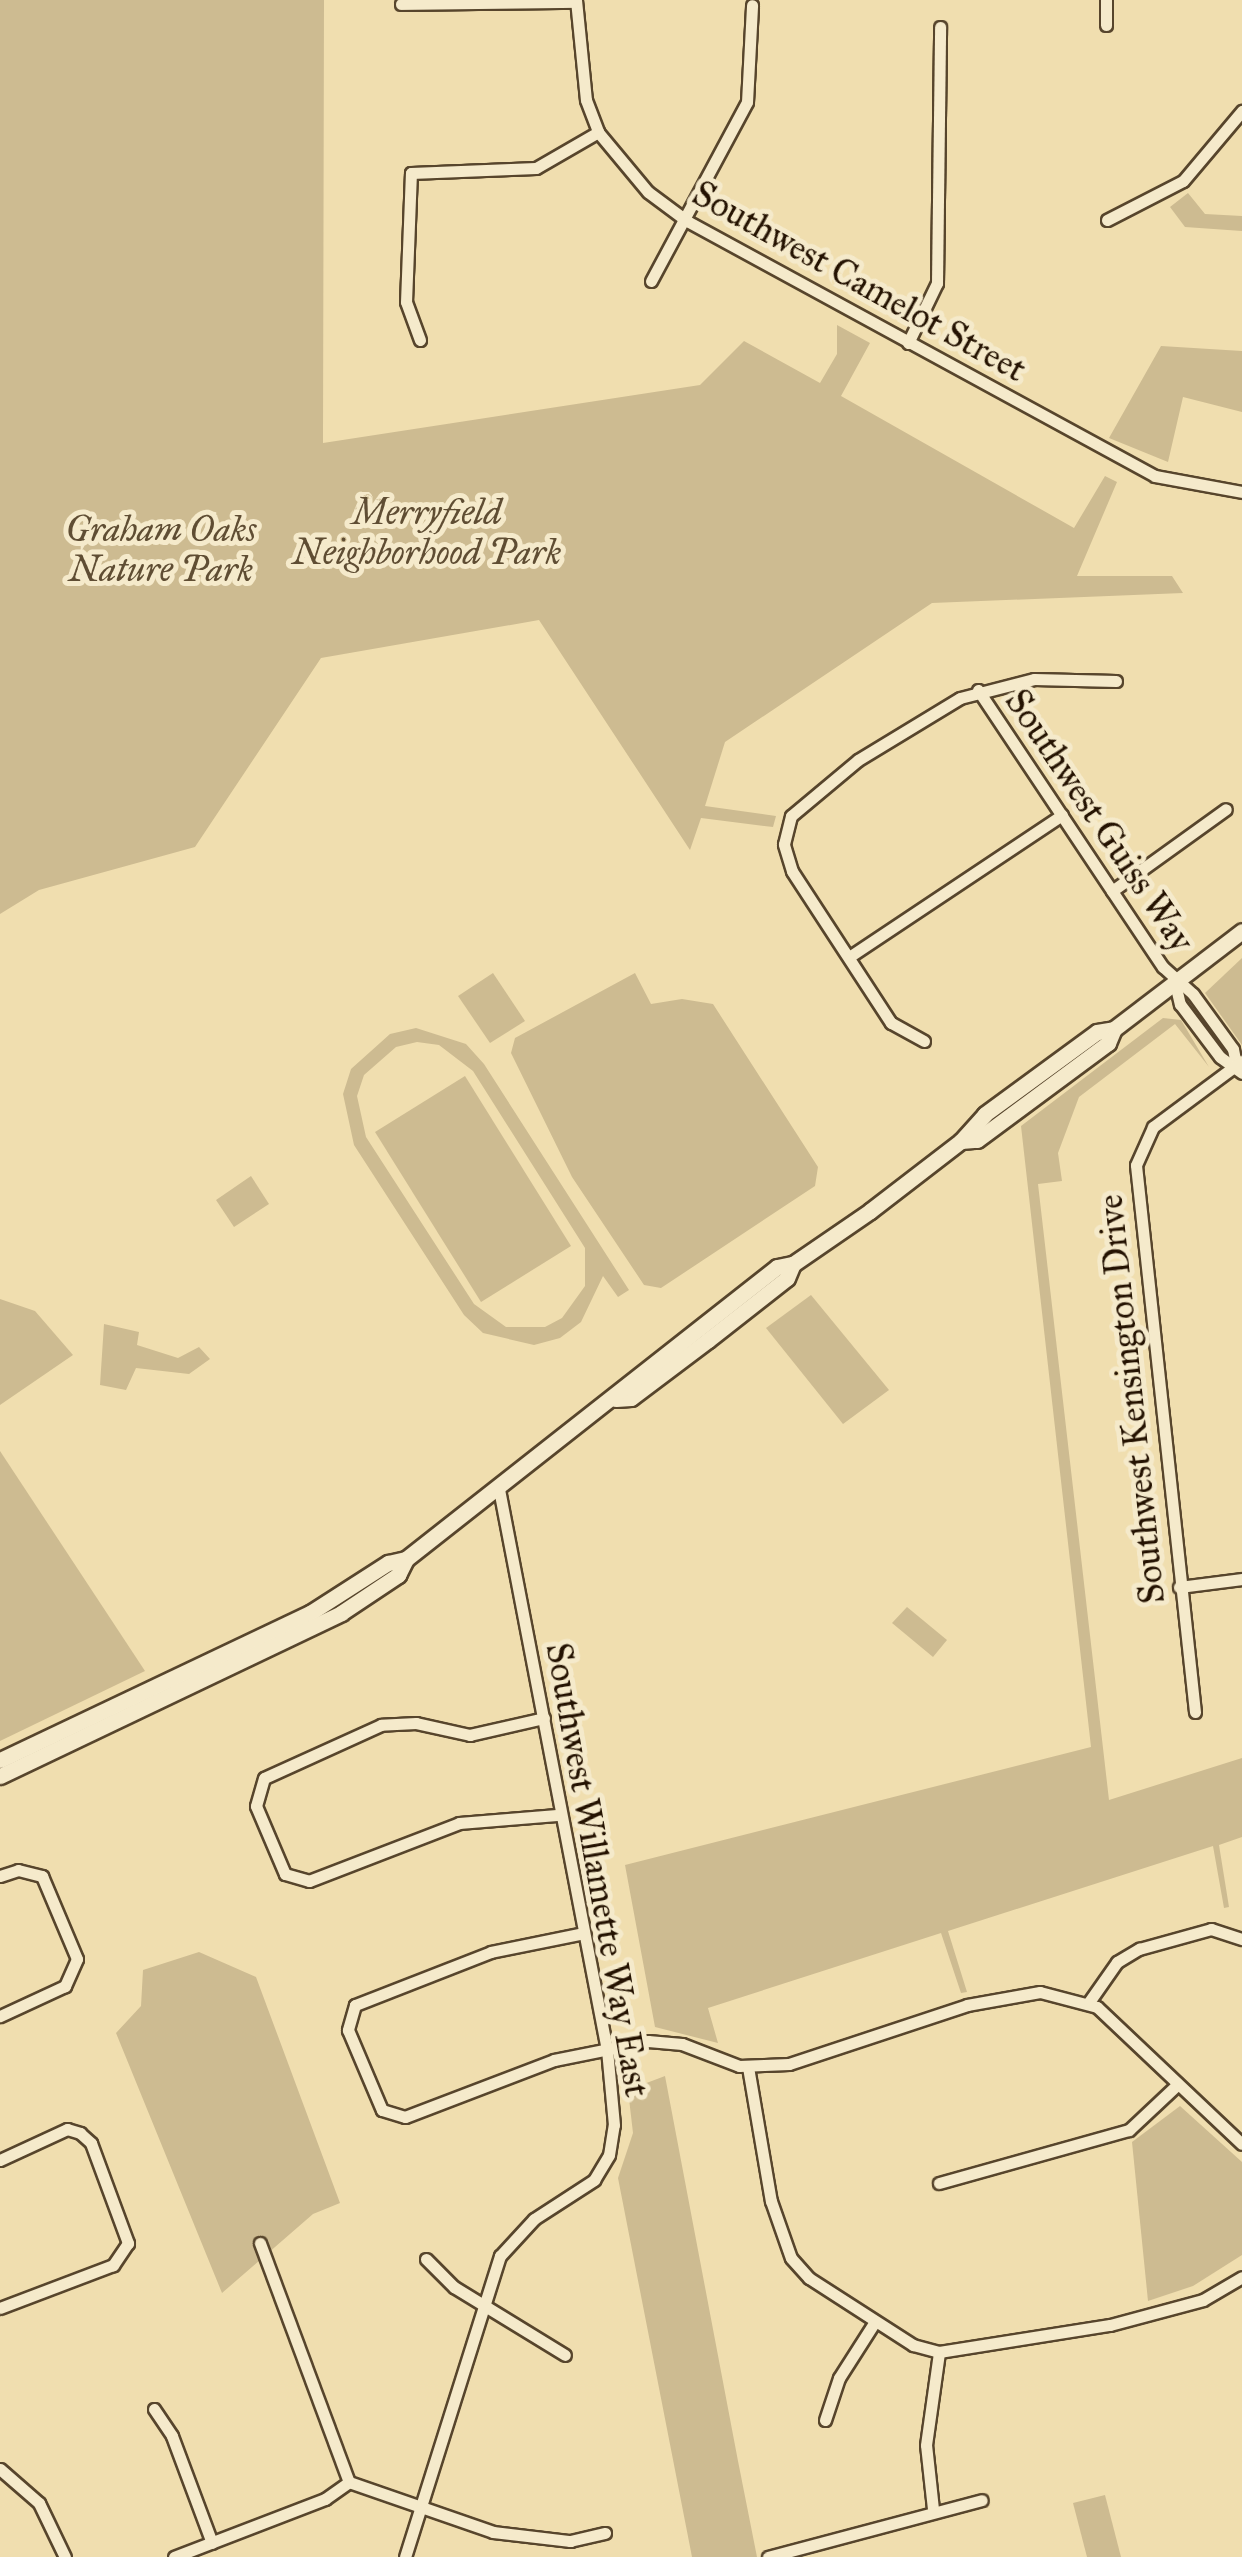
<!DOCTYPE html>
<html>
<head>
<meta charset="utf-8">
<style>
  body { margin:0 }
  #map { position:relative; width:1242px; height:2557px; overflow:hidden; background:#f0deaf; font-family:"IM FELL Great Primer",serif }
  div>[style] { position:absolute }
  .green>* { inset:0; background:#cdbb91 }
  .roads { filter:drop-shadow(2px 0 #57452c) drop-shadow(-2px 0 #57452c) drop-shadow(0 2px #57452c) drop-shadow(0 -2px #57452c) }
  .street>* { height:11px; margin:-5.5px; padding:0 5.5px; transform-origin:5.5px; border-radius:5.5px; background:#f5eacb }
  .secondary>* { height:15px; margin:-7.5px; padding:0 7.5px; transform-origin:7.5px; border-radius:7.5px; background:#f5eacb }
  span { translate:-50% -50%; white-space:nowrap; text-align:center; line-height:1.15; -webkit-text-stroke:10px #f5eacb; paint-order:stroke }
  .street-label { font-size:35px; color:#241201 }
  .park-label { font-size:35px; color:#5f4d33; font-style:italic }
</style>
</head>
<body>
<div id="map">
  <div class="green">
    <i style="clip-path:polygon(0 0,324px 0,323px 443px,700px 385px,744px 341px,820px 383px,837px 354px,837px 325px,870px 343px,841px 396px,1074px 528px,1105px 476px,1117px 482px,1077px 576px,1172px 576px,1183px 593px,932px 603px,725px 742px,705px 806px,776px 816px,773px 827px,701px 818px,690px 850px,539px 620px,321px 658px,195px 847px,39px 890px,0 914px)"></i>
    <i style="clip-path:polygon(1188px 193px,1205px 214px,1242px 216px,1242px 231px,1185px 227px,1170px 207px)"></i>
    <i style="clip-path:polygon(1161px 346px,1242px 351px,1242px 412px,1183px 397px,1168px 462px,1109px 438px)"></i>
    <i style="clip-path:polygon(1242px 958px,1242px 1045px,1205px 993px)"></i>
    <i style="clip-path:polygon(493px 973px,525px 1021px,490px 1043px,458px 996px)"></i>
    <i style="clip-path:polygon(635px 973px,651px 1004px,682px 999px,713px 1004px,818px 1167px,815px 1186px,661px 1288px,644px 1285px,572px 1177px,511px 1053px,515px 1038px)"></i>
    <i style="clip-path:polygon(1163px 1018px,1181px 1020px,1209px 1067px,1175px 1024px,1079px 1097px,1058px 1153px,1062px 1181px,1038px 1184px,1109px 1800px,1242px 1758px,1242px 1837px,1219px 1845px,1229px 1907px,1224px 1908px,1213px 1846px,948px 1931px,967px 1992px,961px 1993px,941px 1933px,708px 2008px,718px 2043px,655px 2027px,625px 1865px,1091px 1747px,1021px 1126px)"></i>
    <i style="clip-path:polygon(evenodd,416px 1028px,466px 1044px,484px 1064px,629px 1290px,618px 1297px,603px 1276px,581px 1322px,560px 1338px,534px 1345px,483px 1333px,464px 1315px,354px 1145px,343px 1094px,351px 1069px,390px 1034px,416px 1028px,417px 1042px,439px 1045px,473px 1071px,585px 1248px,585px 1286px,562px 1318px,545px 1327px,506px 1327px,474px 1304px,366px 1137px,357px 1096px,364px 1075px,396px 1047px,417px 1042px)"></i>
    <i style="clip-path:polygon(465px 1076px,571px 1246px,481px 1302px,375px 1132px)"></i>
    <i style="clip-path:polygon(251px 1176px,269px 1204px,234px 1227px,216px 1200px)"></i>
    <i style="clip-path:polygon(811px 1295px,889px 1390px,843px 1424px,766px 1328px)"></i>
    <i style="clip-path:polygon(0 1299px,35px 1311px,73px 1355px,0 1405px)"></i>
    <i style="clip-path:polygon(104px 1324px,139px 1332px,137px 1345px,178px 1358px,199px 1347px,210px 1359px,189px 1374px,136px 1368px,126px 1390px,100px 1385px)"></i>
    <i style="clip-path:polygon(0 1451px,145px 1671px,0 1741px)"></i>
    <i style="clip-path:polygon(907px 1607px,947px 1640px,933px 1657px,892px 1623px)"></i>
    <i style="clip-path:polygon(199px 1952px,256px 1977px,340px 2203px,313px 2214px,222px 2293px,116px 2033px,141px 2006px,143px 1970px)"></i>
    <i style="clip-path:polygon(665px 2076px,738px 2461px,757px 2557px,692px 2557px,618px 2178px,633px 2133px,628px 2090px)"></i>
    <i style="clip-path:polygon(1180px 2106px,1242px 2162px,1242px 2255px,1193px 2286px,1148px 2301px,1132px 2142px)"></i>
    <i style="clip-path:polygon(1105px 2495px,1121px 2557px,1087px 2557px,1073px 2503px)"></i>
  </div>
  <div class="roads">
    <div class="street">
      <i style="left:576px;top:0;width:100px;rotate:84.3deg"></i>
      <i style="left:586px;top:100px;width:34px;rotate:69deg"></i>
      <i style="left:598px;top:132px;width:78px;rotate:50.2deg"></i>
      <i style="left:648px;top:192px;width:49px;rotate:36.6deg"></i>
      <i style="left:687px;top:221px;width:533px;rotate:28.58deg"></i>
      <i style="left:1155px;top:476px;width:88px;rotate:10.4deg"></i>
      <i style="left:401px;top:4px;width:175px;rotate:-0.7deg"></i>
      <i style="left:1106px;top:25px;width:25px;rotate:-90deg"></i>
      <i style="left:1107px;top:220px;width:85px;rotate:-27.2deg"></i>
      <i style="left:1183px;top:181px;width:92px;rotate:-49.9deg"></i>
      <i style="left:651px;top:281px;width:203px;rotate:-61.8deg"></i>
      <i style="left:747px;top:102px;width:97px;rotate:-87deg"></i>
      <i style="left:420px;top:340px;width:40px;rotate:-110.2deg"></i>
      <i style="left:406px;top:302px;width:129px;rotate:-87.8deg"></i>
      <i style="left:411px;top:173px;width:125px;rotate:-2.3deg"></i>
      <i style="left:536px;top:168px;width:72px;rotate:-30.1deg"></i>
      <i style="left:908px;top:343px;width:67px;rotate:-64.2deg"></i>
      <i style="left:937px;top:283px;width:256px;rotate:-89.3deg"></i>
      <i style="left:978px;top:690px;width:333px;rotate:56.3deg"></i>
      <i style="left:1163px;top:967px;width:40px;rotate:42deg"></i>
      <i style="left:1193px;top:994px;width:68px;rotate:54deg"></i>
      <i style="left:1233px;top:1049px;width:16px;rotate:79deg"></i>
      <i style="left:1112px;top:891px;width:140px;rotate:-35.7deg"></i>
      <i style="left:849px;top:957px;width:256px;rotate:-33.7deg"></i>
      <i style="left:1175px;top:983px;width:22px;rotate:77deg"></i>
      <i style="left:1180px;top:1004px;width:66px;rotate:53deg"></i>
      <i style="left:1220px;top:1057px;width:27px;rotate:36deg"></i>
      <i style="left:924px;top:1041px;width:38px;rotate:-151deg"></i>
      <i style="left:891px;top:1023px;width:181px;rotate:-123.1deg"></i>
      <i style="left:792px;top:871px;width:28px;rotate:-107deg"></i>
      <i style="left:784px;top:844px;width:29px;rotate:-76deg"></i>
      <i style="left:791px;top:816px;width:87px;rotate:-39.9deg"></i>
      <i style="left:858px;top:760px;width:119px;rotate:-31.3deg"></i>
      <i style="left:960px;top:698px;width:76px;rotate:-14.4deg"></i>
      <i style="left:1034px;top:679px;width:82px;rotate:1.4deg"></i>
      <i style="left:1179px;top:1587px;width:64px;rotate:-7.2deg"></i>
      <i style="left:1195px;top:1712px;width:550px;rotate:-96.16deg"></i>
      <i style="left:1136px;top:1165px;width:42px;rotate:-65.9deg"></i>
      <i style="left:1153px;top:1127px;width:111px;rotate:-36.6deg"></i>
      <i style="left:544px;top:1718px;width:76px;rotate:167.1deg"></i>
      <i style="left:470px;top:1735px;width:55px;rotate:-167.5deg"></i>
      <i style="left:416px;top:1723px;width:35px;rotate:177deg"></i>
      <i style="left:381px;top:1725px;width:128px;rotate:155.6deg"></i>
      <i style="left:264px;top:1778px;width:29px;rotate:106deg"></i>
      <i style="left:256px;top:1806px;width:74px;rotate:66.9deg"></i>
      <i style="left:285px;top:1874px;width:25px;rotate:16deg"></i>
      <i style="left:309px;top:1881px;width:161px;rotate:-21.1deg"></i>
      <i style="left:459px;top:1823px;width:98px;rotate:-4.7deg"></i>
      <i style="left:0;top:1876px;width:19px;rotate:-18deg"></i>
      <i style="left:18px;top:1870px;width:25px;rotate:14deg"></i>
      <i style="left:42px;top:1876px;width:90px;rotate:67.1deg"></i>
      <i style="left:77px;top:1959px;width:30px;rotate:114deg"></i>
      <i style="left:65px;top:1986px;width:72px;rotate:155.2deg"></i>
      <i style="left:584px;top:1933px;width:95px;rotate:168.5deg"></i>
      <i style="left:491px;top:1952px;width:146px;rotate:158.7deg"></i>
      <i style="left:355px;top:2005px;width:26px;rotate:106deg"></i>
      <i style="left:348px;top:2030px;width:87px;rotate:67deg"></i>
      <i style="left:382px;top:2110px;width:24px;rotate:17deg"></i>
      <i style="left:405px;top:2117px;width:160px;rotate:-20.9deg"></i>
      <i style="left:554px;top:2060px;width:96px;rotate:-11.4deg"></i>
      <i style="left:648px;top:2041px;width:34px;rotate:5deg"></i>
      <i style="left:682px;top:2044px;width:61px;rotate:21.1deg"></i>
      <i style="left:739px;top:2066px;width:50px;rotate:-2.3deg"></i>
      <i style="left:789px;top:2064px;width:188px;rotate:-18.3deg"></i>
      <i style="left:967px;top:2005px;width:74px;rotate:-10.1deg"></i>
      <i style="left:1040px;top:1992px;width:59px;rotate:14.7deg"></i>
      <i style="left:1097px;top:2007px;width:199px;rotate:43.4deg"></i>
      <i style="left:1089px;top:2002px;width:49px;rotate:-55deg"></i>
      <i style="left:1117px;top:1962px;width:26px;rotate:-31deg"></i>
      <i style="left:1139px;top:1949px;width:75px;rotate:-15.5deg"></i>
      <i style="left:1211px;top:1929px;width:33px;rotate:18deg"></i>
      <i style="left:748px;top:2067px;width:136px;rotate:80.3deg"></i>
      <i style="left:771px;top:2201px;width:60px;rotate:70.7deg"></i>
      <i style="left:791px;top:2258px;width:27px;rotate:48deg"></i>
      <i style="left:809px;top:2278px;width:124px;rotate:32.8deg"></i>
      <i style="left:913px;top:2345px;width:27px;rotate:15deg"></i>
      <i style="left:939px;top:2352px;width:173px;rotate:-9deg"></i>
      <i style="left:1110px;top:2325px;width:96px;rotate:-15deg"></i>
      <i style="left:1203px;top:2300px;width:45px;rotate:-30.5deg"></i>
      <i style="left:0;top:2160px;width:74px;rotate:-24.8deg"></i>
      <i style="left:67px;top:2129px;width:14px;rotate:17deg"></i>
      <i style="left:80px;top:2133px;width:15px;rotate:42deg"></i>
      <i style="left:91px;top:2143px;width:107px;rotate:69.7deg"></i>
      <i style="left:128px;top:2243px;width:27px;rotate:124deg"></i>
      <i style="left:113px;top:2265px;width:121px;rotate:159.2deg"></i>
      <i style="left:939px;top:2183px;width:197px;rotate:-15.6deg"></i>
      <i style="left:1129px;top:2130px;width:67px;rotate:-43.2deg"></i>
      <i style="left:260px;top:2243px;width:255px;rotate:69.6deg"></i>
      <i style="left:349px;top:2482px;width:152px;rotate:19.1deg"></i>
      <i style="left:493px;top:2532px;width:78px;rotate:6.7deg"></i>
      <i style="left:570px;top:2541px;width:36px;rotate:-13deg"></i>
      <i style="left:426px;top:2259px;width:40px;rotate:45deg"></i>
      <i style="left:454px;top:2287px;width:130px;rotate:31.5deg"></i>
      <i style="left:154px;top:2409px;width:32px;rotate:56deg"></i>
      <i style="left:172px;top:2436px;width:114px;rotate:69.5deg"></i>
      <i style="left:825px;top:2420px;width:44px;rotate:-71.6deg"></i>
      <i style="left:839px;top:2378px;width:65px;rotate:-57.5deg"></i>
      <i style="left:0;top:2469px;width:52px;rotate:41.1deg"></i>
      <i style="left:39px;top:2503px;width:60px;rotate:64.3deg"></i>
      <i style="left:933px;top:2509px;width:64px;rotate:-96.2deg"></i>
      <i style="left:926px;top:2445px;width:94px;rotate:-82deg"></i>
      <i style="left:174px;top:2557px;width:162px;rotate:-21deg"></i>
      <i style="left:325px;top:2499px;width:29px;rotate:-35deg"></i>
      <i style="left:405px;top:2557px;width:316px;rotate:-72.5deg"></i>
      <i style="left:500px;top:2256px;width:50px;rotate:-47.4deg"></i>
      <i style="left:534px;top:2219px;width:72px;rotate:-33deg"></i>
      <i style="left:594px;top:2180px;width:29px;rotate:-59deg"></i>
      <i style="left:609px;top:2155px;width:30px;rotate:-81deg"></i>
      <i style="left:614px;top:2125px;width:75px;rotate:-95.3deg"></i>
      <i style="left:607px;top:2050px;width:571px;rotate:-100.9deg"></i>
      <i style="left:768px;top:2557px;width:221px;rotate:-14.9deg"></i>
    </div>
    <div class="secondary">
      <i style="left:961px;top:1141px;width:16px;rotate:-4deg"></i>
      <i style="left:977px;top:1140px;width:163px;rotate:-36.5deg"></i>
      <i style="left:1108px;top:1043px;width:15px;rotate:-67deg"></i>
      <i style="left:616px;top:1399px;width:15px;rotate:-4deg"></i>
      <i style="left:631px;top:1398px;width:96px;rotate:-37deg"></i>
      <i style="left:708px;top:1340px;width:100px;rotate:-38.1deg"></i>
      <i style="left:787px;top:1278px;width:15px;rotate:-67deg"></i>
      <i style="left:0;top:1760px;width:343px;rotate:-25.4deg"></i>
      <i style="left:310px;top:1613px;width:93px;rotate:-32.7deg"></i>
      <i style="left:388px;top:1563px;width:18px;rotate:-13deg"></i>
      <i style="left:406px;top:1559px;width:472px;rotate:-38.2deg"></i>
      <i style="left:777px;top:1267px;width:16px;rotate:-11deg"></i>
      <i style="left:793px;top:1264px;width:93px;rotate:-34.5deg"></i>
      <i style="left:870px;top:1211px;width:115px;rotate:-37.6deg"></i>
      <i style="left:961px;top:1141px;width:36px;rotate:-48deg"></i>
      <i style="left:985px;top:1114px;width:139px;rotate:-36.2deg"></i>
      <i style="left:1097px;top:1032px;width:17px;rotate:-10deg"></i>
      <i style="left:1114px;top:1029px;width:161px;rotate:-37.4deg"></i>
      <i style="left:0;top:1776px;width:378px;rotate:-25.5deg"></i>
      <i style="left:341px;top:1613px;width:69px;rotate:-33.7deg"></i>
      <i style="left:398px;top:1575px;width:18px;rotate:-63deg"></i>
    </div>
  </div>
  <div class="street-label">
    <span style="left:859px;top:282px;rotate:29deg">Southwest Camelot Street</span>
    <span style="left:1099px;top:821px;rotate:56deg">Southwest Guiss Way</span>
    <span style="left:1132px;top:1399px;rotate:-96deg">Southwest Kensington Drive</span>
    <span style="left:597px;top:1870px;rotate:80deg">Southwest Willamette Way East</span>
  </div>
  <div class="park-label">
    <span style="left:427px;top:533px">Merryfield<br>Neighborhood Park</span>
    <span style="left:161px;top:550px">Graham Oaks<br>Nature Park</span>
  </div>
</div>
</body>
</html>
